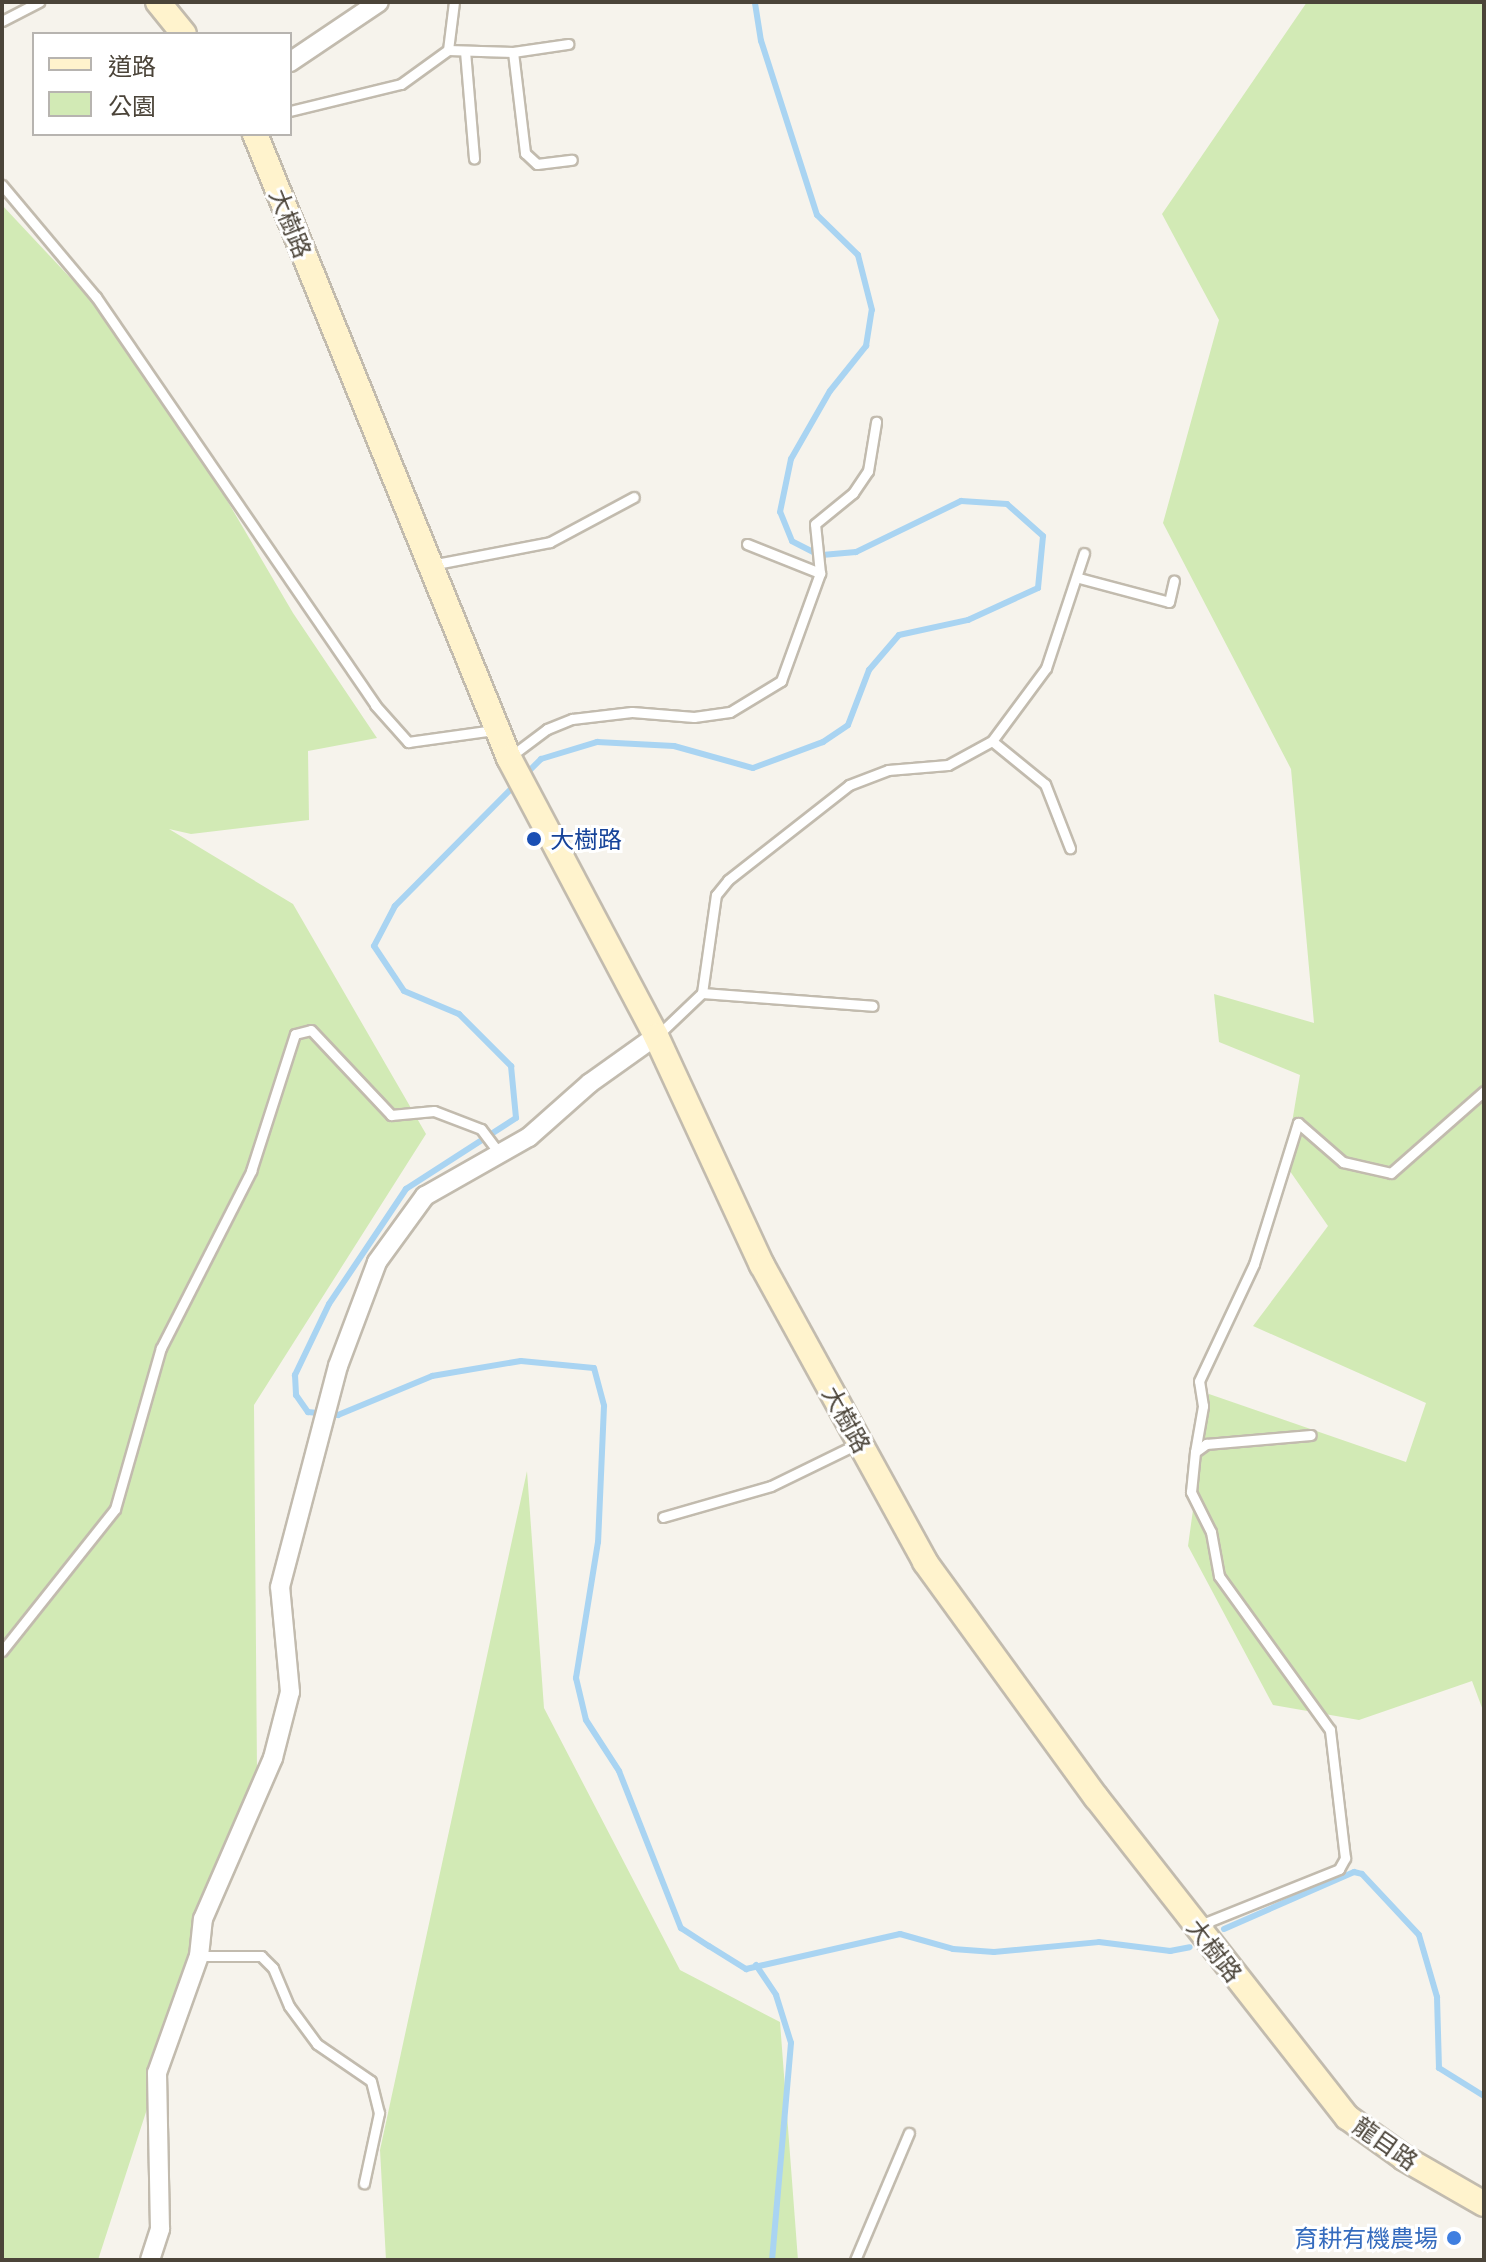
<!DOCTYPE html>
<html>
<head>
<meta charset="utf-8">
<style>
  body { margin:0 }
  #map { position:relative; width:1486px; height:2262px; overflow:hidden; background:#f6f3ec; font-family:"Open Sans","Noto Sans TC",sans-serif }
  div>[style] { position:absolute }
  .green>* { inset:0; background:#d2eab5 }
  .stream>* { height:6px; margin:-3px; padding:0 3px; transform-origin:3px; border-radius:3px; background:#a9d4f2 }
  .roads { filter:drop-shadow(2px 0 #c2bbae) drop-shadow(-2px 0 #c2bbae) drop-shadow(0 2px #c2bbae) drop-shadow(0 -2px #c2bbae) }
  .lane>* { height:9px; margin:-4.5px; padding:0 4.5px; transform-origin:4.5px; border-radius:4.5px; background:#fff }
  .street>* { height:18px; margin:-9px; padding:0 9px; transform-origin:9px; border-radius:9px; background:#fff }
  .secondary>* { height:24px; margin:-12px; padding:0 12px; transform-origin:12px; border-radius:12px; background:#fff3cd }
  .dots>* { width:22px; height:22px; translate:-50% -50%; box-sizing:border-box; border:4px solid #fff; border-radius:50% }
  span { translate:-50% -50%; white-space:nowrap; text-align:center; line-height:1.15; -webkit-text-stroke:6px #fff; paint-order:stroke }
  .street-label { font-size:24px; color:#4b4439 }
  .transit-label { font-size:24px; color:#164399 }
  .left { translate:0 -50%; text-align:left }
  .shop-label { font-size:24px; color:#366cbe }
  .right { translate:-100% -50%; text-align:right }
  .frame { position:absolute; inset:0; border:4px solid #4b4439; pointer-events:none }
  .legend { position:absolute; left:32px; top:32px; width:260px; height:104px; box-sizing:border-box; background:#fff; border:2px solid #b7b4b0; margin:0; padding:10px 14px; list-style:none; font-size:24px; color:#4b4439 }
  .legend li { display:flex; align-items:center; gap:16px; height:40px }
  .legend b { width:40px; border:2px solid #b7b4b0 }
</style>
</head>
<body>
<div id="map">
  <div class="green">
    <i style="clip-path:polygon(1307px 2px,1484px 2px,1484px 1713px,1472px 1681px,1359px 1720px,1273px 1705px,1188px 1546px,1209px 1394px,1406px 1462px,1426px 1403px,1253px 1326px,1328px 1226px,1285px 1164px,1300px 1075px,1219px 1042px,1214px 994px,1314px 1023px,1291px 769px,1163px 523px,1219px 320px,1162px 214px)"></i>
    <i style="clip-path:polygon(2px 205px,93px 302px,197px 449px,293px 613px,377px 738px,308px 751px,309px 820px,191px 834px,169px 829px,293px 904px,426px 1134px,254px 1405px,257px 1770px,98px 2260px,2px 2260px)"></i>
    <i style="clip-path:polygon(527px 1471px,544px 1708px,680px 1970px,780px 2022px,798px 2260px,386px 2260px,380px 2150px)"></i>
  </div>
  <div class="stream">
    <i style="left:524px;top:776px;width:24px;rotate:-45deg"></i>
    <i style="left:541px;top:759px;width:59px;rotate:-16.9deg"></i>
    <i style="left:597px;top:742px;width:77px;rotate:3deg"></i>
    <i style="left:674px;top:746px;width:82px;rotate:15.6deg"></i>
    <i style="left:753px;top:768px;width:75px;rotate:-20.4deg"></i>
    <i style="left:823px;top:742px;width:30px;rotate:-34deg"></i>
    <i style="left:848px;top:725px;width:59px;rotate:-69.1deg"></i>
    <i style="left:869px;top:670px;width:46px;rotate:-49.4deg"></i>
    <i style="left:899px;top:635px;width:71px;rotate:-12.3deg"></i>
    <i style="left:968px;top:620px;width:77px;rotate:-24.6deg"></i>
    <i style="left:1038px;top:588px;width:52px;rotate:-84.5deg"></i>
    <i style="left:1043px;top:536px;width:48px;rotate:-138.4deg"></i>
    <i style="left:1007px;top:504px;width:46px;rotate:-176.3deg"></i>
    <i style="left:961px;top:501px;width:117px;rotate:154.1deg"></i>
    <i style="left:856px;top:552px;width:37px;rotate:175deg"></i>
    <i style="left:819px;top:555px;width:30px;rotate:-153deg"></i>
    <i style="left:792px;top:541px;width:31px;rotate:-112deg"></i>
    <i style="left:780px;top:512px;width:54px;rotate:-78.3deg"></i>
    <i style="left:791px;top:459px;width:78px;rotate:-60.2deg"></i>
    <i style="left:830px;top:391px;width:58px;rotate:-51.3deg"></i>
    <i style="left:866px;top:346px;width:36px;rotate:-81deg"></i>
    <i style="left:872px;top:310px;width:57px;rotate:-104.3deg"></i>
    <i style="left:858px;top:255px;width:57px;rotate:-135.7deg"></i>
    <i style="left:817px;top:215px;width:183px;rotate:-107.8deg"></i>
    <i style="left:761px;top:41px;width:39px;rotate:-99deg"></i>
    <i style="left:516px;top:784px;width:172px;rotate:134.8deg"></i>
    <i style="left:395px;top:906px;width:45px;rotate:117.7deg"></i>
    <i style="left:374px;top:946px;width:54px;rotate:56.3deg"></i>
    <i style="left:404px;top:991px;width:60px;rotate:22.7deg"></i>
    <i style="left:459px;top:1014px;width:74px;rotate:45deg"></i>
    <i style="left:511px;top:1066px;width:52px;rotate:84.5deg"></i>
    <i style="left:516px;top:1118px;width:131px;rotate:147.2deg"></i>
    <i style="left:406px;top:1189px;width:138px;rotate:123.8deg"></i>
    <i style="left:329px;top:1304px;width:79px;rotate:115.6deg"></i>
    <i style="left:295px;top:1375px;width:20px;rotate:87deg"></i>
    <i style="left:296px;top:1395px;width:21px;rotate:55deg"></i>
    <i style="left:308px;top:1412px;width:30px;rotate:6deg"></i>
    <i style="left:338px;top:1415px;width:102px;rotate:-22.5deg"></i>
    <i style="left:432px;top:1376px;width:90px;rotate:-9.6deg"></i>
    <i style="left:521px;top:1361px;width:73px;rotate:5.5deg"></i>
    <i style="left:594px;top:1368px;width:39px;rotate:75deg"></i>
    <i style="left:604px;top:1406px;width:136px;rotate:92.5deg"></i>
    <i style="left:598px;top:1542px;width:138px;rotate:99.2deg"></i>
    <i style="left:576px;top:1678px;width:43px;rotate:76.6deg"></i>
    <i style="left:586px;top:1720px;width:61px;rotate:57.1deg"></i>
    <i style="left:619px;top:1771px;width:169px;rotate:68.5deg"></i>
    <i style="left:681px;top:1928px;width:33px;rotate:33deg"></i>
    <i style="left:709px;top:1946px;width:44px;rotate:31.9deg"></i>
    <i style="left:746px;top:1969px;width:158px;rotate:-12.8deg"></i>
    <i style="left:900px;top:1934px;width:55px;rotate:15.8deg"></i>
    <i style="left:953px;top:1949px;width:41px;rotate:4.2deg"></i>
    <i style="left:994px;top:1952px;width:105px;rotate:-5.4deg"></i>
    <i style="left:1099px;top:1942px;width:72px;rotate:7.2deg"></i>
    <i style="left:1170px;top:1951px;width:20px;rotate:-11deg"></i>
    <i style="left:1224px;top:1929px;width:142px;rotate:-23.7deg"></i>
    <i style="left:1354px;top:1872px;width:8px;rotate:14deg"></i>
    <i style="left:1362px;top:1874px;width:83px;rotate:46.9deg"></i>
    <i style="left:1419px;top:1935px;width:65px;rotate:73.8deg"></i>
    <i style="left:1437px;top:1997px;width:71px;rotate:88.4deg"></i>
    <i style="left:1439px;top:2068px;width:53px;rotate:31.9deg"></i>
    <i style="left:756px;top:1965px;width:36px;rotate:56deg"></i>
    <i style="left:776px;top:1995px;width:50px;rotate:72.6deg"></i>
    <i style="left:791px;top:2043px;width:218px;rotate:95deg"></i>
  </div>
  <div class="roads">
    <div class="lane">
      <i style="left:2px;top:21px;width:42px;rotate:-27.2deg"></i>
      <i style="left:448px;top:50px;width:48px;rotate:-82.9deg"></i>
      <i style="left:465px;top:51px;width:108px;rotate:85.2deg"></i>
      <i style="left:513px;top:52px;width:102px;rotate:83.2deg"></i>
      <i style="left:525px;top:153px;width:16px;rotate:43deg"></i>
      <i style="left:537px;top:164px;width:35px;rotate:-7deg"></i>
      <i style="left:290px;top:111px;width:114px;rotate:-13.7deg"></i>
      <i style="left:401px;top:84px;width:58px;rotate:-35.9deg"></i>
      <i style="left:448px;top:50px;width:65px;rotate:1.8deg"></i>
      <i style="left:513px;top:52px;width:56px;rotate:-8.3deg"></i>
      <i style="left:2px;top:185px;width:146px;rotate:50deg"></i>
      <i style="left:96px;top:297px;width:494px;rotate:55.6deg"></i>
      <i style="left:375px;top:705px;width:50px;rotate:48.3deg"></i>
      <i style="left:408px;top:742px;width:87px;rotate:-7.9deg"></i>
      <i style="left:747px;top:544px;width:79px;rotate:21.7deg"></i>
      <i style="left:431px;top:565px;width:121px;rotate:-10.9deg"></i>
      <i style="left:550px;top:542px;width:95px;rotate:-28.2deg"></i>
      <i style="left:1079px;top:578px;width:93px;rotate:14.9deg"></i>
      <i style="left:1169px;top:602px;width:22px;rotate:-77deg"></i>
      <i style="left:992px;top:741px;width:68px;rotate:39.1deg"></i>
      <i style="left:1045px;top:784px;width:69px;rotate:68.7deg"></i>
      <i style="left:511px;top:756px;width:45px;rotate:-36.9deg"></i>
      <i style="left:547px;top:729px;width:27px;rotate:-22deg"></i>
      <i style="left:572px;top:719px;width:60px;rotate:-6.7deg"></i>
      <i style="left:632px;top:712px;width:62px;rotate:4.6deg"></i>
      <i style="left:694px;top:717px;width:36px;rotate:-8deg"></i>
      <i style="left:730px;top:712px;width:60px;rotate:-31.3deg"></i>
      <i style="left:781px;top:681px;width:115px;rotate:-70.1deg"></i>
      <i style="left:820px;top:573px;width:49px;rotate:-95.8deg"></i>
      <i style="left:815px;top:524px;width:49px;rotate:-39.2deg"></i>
      <i style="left:853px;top:493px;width:27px;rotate:-56deg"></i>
      <i style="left:868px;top:471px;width:50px;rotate:-80.7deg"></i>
      <i style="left:702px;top:993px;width:171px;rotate:4.3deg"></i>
      <i style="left:659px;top:1034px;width:59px;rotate:-43.6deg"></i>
      <i style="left:702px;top:993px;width:99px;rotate:-81.9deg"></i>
      <i style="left:716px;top:895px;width:19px;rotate:-51deg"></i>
      <i style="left:728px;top:880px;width:154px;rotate:-38.1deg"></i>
      <i style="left:849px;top:785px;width:42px;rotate:-21deg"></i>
      <i style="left:888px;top:770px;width:60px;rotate:-4.8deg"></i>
      <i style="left:948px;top:765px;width:50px;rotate:-28.6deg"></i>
      <i style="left:992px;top:741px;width:91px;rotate:-53.5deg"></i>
      <i style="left:1046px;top:668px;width:121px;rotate:-71.7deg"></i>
      <i style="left:1195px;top:1452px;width:47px;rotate:-80.1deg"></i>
      <i style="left:1203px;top:1406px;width:25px;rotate:-99deg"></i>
      <i style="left:1199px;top:1381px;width:129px;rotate:-64.8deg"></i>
      <i style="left:1254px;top:1264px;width:148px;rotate:-72.7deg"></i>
      <i style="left:1298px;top:1123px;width:60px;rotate:40.9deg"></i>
      <i style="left:1343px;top:1162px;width:49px;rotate:12.9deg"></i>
      <i style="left:1391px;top:1173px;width:124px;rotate:-41.4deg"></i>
      <i style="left:663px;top:1517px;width:112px;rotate:-16deg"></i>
      <i style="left:771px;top:1486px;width:96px;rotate:-26deg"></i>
      <i style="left:2px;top:1651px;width:181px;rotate:-51.5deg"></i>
      <i style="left:115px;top:1509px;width:167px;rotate:-74.1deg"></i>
      <i style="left:161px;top:1348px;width:199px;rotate:-63deg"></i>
      <i style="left:251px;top:1171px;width:144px;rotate:-72.2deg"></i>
      <i style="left:295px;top:1034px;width:16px;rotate:-14deg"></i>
      <i style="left:311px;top:1030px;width:117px;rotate:46.7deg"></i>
      <i style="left:391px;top:1115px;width:43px;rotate:-5.3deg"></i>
      <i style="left:434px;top:1111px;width:50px;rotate:21deg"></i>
      <i style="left:481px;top:1129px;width:31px;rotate:53deg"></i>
      <i style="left:1200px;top:1925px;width:150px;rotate:-21.9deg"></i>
      <i style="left:1339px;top:1869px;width:13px;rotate:-61deg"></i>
      <i style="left:1345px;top:1858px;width:129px;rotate:-96.7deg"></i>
      <i style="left:1330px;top:1730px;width:190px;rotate:-125.8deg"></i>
      <i style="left:1219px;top:1576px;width:45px;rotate:-100.3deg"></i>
      <i style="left:1211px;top:1532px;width:45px;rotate:-116.6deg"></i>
      <i style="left:1191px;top:1492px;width:40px;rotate:-84.3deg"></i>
      <i style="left:1195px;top:1452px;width:14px;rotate:-36deg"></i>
      <i style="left:1206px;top:1444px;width:105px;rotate:-4.9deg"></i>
      <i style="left:199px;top:1956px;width:62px"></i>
      <i style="left:261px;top:1956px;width:17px;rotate:45deg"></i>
      <i style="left:273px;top:1968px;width:41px;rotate:67.2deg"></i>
      <i style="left:289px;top:2006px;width:47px;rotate:53.6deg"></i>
      <i style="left:317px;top:2044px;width:65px;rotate:34.4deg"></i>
      <i style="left:371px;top:2081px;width:33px;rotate:76deg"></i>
      <i style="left:379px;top:2113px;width:72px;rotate:102.1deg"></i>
      <i style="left:855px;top:2260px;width:138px;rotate:-67deg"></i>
    </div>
    <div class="street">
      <i style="left:290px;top:62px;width:107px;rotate:-34deg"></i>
      <i style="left:150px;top:2260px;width:33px;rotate:-72deg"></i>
      <i style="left:160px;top:2229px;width:156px;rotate:-91.1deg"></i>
      <i style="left:157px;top:2073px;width:124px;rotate:-70.3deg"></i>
      <i style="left:199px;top:1956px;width:37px;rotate:-84deg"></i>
      <i style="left:203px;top:1919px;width:176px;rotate:-66.5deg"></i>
      <i style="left:273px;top:1758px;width:68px;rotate:-75.6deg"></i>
      <i style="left:290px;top:1692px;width:105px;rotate:-95.4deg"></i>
      <i style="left:280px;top:1587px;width:228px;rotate:-75.3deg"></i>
      <i style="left:338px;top:1366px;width:111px;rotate:-69.4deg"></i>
      <i style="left:377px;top:1262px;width:82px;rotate:-54deg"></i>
      <i style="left:425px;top:1196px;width:120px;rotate:-29.6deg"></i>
      <i style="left:529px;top:1137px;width:81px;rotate:-41.5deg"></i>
      <i style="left:590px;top:1083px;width:81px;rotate:-35.5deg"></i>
    </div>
    <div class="secondary">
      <i style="left:158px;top:2px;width:41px;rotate:50.9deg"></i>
      <i style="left:255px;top:134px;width:674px;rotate:67.85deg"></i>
      <i style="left:509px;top:758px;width:314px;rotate:62.1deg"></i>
      <i style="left:656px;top:1036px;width:252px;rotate:65.2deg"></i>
      <i style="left:762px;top:1265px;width:339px;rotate:61.2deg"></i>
      <i style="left:925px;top:1562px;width:291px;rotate:54deg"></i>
      <i style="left:1096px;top:1797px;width:407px;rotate:51.9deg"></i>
      <i style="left:1347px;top:2117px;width:70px;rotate:35.7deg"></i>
      <i style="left:1404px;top:2158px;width:92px;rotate:29.9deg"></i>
    </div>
  </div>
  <div class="dots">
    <i style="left:534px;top:839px;background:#1a4fb4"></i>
    <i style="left:1454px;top:2238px;background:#3f7fe0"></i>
  </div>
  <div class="street-label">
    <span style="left:291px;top:223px;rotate:68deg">大樹路</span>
    <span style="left:847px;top:1419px;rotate:61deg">大樹路</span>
    <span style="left:1215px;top:1950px;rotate:52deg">大樹路</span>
    <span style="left:1386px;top:2143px;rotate:35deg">龍目路</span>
  </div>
  <div class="transit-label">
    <span class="left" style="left:550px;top:839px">大樹路</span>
  </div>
  <div class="shop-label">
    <span class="right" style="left:1438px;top:2238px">育耕有機農場</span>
  </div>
  <div class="frame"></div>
  <ul class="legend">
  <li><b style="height:10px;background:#fff3cd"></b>道路</li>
  <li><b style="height:22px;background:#d2eab5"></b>公園</li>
  </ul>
</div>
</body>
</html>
